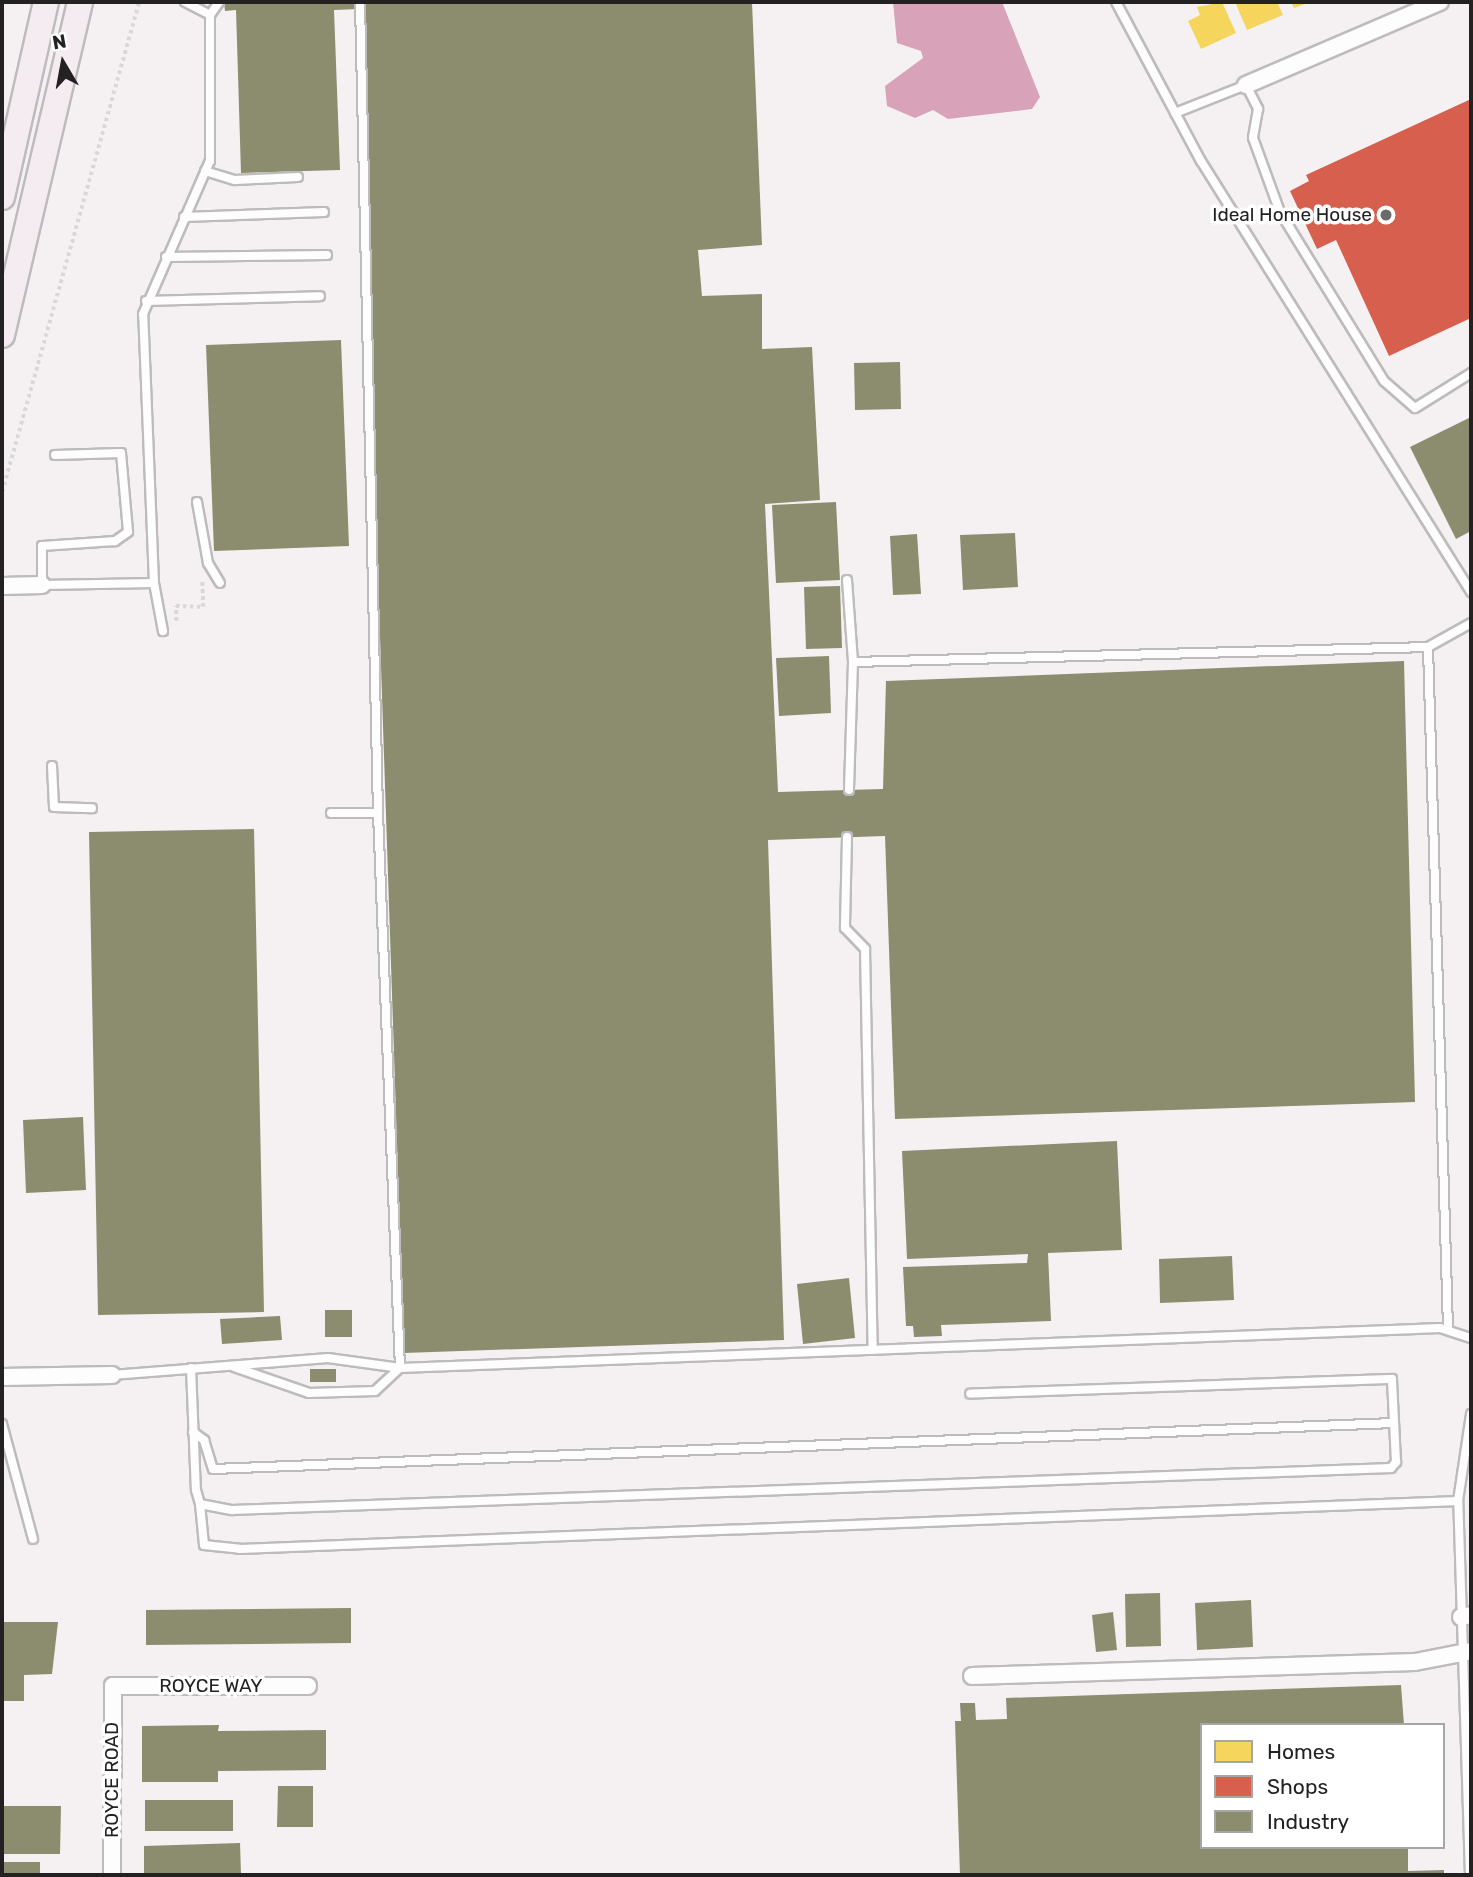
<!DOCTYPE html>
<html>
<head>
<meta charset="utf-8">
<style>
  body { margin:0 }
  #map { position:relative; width:1473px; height:1877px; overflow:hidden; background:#f5f1f3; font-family:Rubik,sans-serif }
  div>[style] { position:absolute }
  .water>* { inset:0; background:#d8a2b8 }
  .homes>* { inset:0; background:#f6d55c }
  .shops>* { inset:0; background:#d6604d }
  .industry>* { inset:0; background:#8c8c6e }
  .path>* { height:3.5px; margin-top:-1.75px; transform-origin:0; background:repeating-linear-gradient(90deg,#d9d8d9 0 3.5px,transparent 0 7px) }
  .roads { filter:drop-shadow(2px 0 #bebbbd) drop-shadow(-2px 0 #bebbbd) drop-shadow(0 2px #bebbbd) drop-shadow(0 -2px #bebbbd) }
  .service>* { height:8px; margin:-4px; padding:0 4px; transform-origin:4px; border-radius:4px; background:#fefdfd }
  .minor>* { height:16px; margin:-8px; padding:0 8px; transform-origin:8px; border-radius:8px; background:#fefdfd }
  .trunk>* { height:24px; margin:-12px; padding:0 12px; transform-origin:12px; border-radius:12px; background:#f4ecf0 }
  .dots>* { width:19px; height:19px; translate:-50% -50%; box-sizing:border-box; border:4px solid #fff; border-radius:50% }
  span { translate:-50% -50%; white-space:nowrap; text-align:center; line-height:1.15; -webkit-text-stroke:7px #fff; paint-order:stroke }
  .poi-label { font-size:19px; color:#232121 }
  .right { translate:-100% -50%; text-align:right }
  .street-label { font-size:19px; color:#232121 }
  .frame { position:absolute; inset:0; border:4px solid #232121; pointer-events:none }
  .legend { position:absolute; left:1200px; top:1723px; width:245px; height:126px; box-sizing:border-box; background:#fff; border:2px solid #a7a6a6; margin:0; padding:9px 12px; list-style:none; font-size:21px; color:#232121 }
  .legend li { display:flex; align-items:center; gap:14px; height:35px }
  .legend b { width:35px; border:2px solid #a7a6a6 }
  .north { position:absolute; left:28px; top:28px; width:70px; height:70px; -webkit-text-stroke:5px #fff; paint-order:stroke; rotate:350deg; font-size:19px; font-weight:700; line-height:28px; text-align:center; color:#232121 }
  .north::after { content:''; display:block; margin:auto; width:24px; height:32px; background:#232121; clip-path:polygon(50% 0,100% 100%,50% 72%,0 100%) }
</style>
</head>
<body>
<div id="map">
  <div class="water">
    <i style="clip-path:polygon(893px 2px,1002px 2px,1040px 97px,1032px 109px,948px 119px,933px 110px,915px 118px,887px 106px,885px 86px,923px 58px,921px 51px,897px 43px)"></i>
  </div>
  <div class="homes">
    <i style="clip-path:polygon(1222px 2px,1236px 33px,1201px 49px,1188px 21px,1200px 15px,1197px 7px)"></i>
    <i style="clip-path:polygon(1235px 2px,1277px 2px,1283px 15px,1247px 30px)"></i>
    <i style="clip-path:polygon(1291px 2px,1310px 2px,1294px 8px)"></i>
  </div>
  <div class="shops">
    <i style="clip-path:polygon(1471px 99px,1471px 318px,1389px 356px,1336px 240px,1317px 249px,1290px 191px,1309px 181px,1306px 175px)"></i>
  </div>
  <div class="industry">
    <i style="clip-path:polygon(224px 2px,752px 2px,762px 245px,698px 250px,702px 296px,762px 294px,762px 349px,812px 347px,820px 500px,765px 504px,778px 792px,883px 789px,886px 681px,1404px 661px,1415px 1102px,895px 1119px,885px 836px,768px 840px,784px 1340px,404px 1353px,359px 9px,334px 10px,340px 170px,241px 173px,236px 10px,225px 11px)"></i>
    <i style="clip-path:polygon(341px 340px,349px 546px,214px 551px,206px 345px)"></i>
    <i style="clip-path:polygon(900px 362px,901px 409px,855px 410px,854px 363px)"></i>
    <i style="clip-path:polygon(1471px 417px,1471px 531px,1456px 539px,1410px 447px)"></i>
    <i style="clip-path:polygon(836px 502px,840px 580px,776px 583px,772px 505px)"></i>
    <i style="clip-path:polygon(1015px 533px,1018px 587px,963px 590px,960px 535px)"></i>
    <i style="clip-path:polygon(917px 534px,921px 594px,893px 595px,890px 536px)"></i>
    <i style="clip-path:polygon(840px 586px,842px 648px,806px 649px,804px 587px)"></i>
    <i style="clip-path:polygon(829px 656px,831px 713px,779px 716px,776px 658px)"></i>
    <i style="clip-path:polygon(254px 829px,264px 1312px,98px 1315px,89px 832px)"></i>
    <i style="clip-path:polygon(83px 1117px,86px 1190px,26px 1193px,23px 1120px)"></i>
    <i style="clip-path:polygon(1117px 1141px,1122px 1250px,1048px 1253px,1051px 1321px,941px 1325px,942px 1336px,914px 1337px,913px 1326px,906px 1326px,903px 1267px,1027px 1263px,1028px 1254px,907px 1259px,902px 1151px)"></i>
    <i style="clip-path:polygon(1232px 1256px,1234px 1300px,1160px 1303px,1159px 1259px)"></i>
    <i style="clip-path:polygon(849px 1278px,855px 1338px,803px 1344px,797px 1284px)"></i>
    <i style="clip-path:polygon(325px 1310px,352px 1310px,352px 1337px,325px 1337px)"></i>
    <i style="clip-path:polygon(280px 1316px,282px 1340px,222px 1344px,220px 1319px)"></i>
    <i style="clip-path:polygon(310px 1369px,336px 1369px,336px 1382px,310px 1382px)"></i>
    <i style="clip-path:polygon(1160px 1593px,1161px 1646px,1126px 1647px,1125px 1594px)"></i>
    <i style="clip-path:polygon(1251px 1600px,1253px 1647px,1197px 1650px,1195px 1603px)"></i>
    <i style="clip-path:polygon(351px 1608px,351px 1643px,146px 1645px,146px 1610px)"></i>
    <i style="clip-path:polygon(1113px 1612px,1117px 1650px,1096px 1652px,1092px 1615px)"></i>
    <i style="clip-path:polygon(2px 1622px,58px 1622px,52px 1674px,24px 1675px,24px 1701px,2px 1701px)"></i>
    <i style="clip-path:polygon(1401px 1685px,1404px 1725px,1202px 1725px,1202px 1847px,1408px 1847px,1408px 1871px,1444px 1870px,1444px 1875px,960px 1875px,955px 1721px,961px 1721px,960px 1703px,975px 1703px,976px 1720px,1007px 1719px,1006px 1698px)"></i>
    <i style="clip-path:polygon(219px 1725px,218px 1731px,326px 1730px,326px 1770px,218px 1771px,218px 1782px,142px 1782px,142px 1726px)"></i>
    <i style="clip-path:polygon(278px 1786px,313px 1786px,313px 1827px,277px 1827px)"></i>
    <i style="clip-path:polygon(145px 1800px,233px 1800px,233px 1831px,145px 1831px)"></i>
    <i style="clip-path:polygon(2px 1806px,61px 1806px,60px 1854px,2px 1854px)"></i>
    <i style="clip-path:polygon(240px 1843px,241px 1875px,144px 1875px,144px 1846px)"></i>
    <i style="clip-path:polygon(2px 1862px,40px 1862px,40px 1875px,2px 1875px)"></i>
  </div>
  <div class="path">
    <i style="left:2px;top:492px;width:509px;rotate:-74.38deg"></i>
    <i style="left:176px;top:621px;width:15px;rotate:-90deg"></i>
    <i style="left:176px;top:606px;width:27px;rotate:2deg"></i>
    <i style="left:203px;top:607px;width:27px;rotate:-92deg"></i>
  </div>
  <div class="roads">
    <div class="service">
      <i style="left:185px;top:2px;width:28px;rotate:27deg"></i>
      <i style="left:360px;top:2px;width:811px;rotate:88.73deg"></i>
      <i style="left:378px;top:813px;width:555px;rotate:87.73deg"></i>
      <i style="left:1116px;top:2px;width:180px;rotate:61.9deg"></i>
      <i style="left:1201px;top:161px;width:509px;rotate:57.93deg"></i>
      <i style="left:1175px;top:113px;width:76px;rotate:-21.5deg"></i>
      <i style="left:1246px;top:85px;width:27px;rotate:63deg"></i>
      <i style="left:1258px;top:109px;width:29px;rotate:100deg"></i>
      <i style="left:1253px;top:138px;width:79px;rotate:70deg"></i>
      <i style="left:1280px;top:212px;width:198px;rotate:58.4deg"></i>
      <i style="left:1384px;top:381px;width:41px;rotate:41.1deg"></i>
      <i style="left:1415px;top:408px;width:66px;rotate:-32deg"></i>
      <i style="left:205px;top:171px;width:31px;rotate:17deg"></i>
      <i style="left:235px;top:180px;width:63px;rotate:-2.7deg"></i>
      <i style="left:184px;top:217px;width:140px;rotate:-2deg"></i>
      <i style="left:166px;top:257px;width:161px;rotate:-0.7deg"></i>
      <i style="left:146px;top:301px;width:174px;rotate:-1.6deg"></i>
      <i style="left:55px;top:455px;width:66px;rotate:-1.7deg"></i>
      <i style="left:121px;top:453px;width:79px;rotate:84.9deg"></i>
      <i style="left:128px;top:532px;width:16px;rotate:145deg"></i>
      <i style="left:115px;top:541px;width:73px;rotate:176.1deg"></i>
      <i style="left:42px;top:546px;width:39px;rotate:90deg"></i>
      <i style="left:42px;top:585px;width:112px;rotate:-1deg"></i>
      <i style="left:154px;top:583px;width:269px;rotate:-92.3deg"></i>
      <i style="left:143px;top:314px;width:167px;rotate:-66.4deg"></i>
      <i style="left:210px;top:161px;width:146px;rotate:-90deg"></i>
      <i style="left:210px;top:15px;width:16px;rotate:-55deg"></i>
      <i style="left:197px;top:502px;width:62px;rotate:79.8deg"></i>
      <i style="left:208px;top:563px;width:23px;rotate:59deg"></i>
      <i style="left:847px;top:580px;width:82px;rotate:85.8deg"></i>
      <i style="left:853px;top:662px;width:128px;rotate:91.8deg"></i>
      <i style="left:154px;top:583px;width:49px;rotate:79.4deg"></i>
      <i style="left:1428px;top:647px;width:49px;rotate:-29.2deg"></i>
      <i style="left:853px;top:662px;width:575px;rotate:-1.49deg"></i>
      <i style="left:1428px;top:647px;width:683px;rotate:88.32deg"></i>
      <i style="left:52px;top:766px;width:41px;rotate:87.2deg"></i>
      <i style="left:54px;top:807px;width:38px;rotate:2deg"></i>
      <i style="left:331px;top:813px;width:47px"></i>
      <i style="left:847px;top:837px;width:91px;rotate:91.3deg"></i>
      <i style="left:845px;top:928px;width:29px;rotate:46deg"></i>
      <i style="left:865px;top:949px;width:401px;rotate:88.9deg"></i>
      <i style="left:234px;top:1367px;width:79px;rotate:19.1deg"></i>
      <i style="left:309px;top:1393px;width:66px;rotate:-1.7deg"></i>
      <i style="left:375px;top:1391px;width:34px;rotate:-43deg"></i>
      <i style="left:191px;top:1368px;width:122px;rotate:87.7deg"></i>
      <i style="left:196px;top:1490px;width:15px;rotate:74deg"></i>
      <i style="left:200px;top:1504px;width:33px;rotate:11deg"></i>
      <i style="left:232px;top:1510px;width:1160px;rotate:-2.08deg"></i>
      <i style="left:1391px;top:1468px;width:8px;rotate:-50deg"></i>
      <i style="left:1396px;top:1462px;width:83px;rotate:-92.8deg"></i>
      <i style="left:1392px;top:1379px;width:422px;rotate:178deg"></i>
      <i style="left:112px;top:1375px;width:217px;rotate:-4.5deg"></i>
      <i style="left:328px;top:1358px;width:73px;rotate:7.9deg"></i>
      <i style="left:400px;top:1368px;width:1041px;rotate:-2.2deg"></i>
      <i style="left:1440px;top:1328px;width:33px;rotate:18deg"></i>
      <i style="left:2px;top:1424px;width:119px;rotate:74.9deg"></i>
      <i style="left:193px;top:1432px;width:14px;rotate:36deg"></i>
      <i style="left:204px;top:1440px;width:30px;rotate:73deg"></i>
      <i style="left:213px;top:1469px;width:1182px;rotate:-2.23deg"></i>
      <i style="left:200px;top:1504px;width:41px;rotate:84.4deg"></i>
      <i style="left:204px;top:1545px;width:36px;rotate:6deg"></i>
      <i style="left:240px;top:1549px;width:1219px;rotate:-2.26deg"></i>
      <i style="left:1470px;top:1875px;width:374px;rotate:-91.8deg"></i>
      <i style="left:1458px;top:1501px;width:88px;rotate:-81.5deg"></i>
    </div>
    <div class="minor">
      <i style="left:1246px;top:85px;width:211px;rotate:-23.2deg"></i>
      <i style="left:2px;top:586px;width:40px;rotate:-1.4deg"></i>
      <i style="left:2px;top:1377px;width:110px;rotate:-1deg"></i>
      <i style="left:1461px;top:1617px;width:10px;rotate:-11deg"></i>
      <i style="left:972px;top:1676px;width:443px;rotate:-1.8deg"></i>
      <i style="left:1415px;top:1662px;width:57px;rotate:-11.1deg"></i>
      <i style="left:112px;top:1875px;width:189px;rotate:-89.7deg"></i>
      <i style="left:113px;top:1686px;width:195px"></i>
    </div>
    <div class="trunk">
      <i style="left:2px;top:197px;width:200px;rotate:-77.3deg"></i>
      <i style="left:2px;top:335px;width:342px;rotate:-76.8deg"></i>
    </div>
  </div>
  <div class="dots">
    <i style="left:1386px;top:215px;background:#6c6a6a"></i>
  </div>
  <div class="poi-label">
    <span class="right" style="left:1372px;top:215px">Ideal Home House</span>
  </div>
  <div class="street-label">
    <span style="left:211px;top:1686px">ROYCE WAY</span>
    <span style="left:112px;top:1780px;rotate:-90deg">ROYCE ROAD</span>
  </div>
  <div class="frame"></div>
  <ul class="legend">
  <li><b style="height:19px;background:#f6d55c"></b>Homes</li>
  <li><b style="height:19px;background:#d6604d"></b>Shops</li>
  <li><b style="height:19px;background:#8c8c6e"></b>Industry</li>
  </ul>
  <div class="north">N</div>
</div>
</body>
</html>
